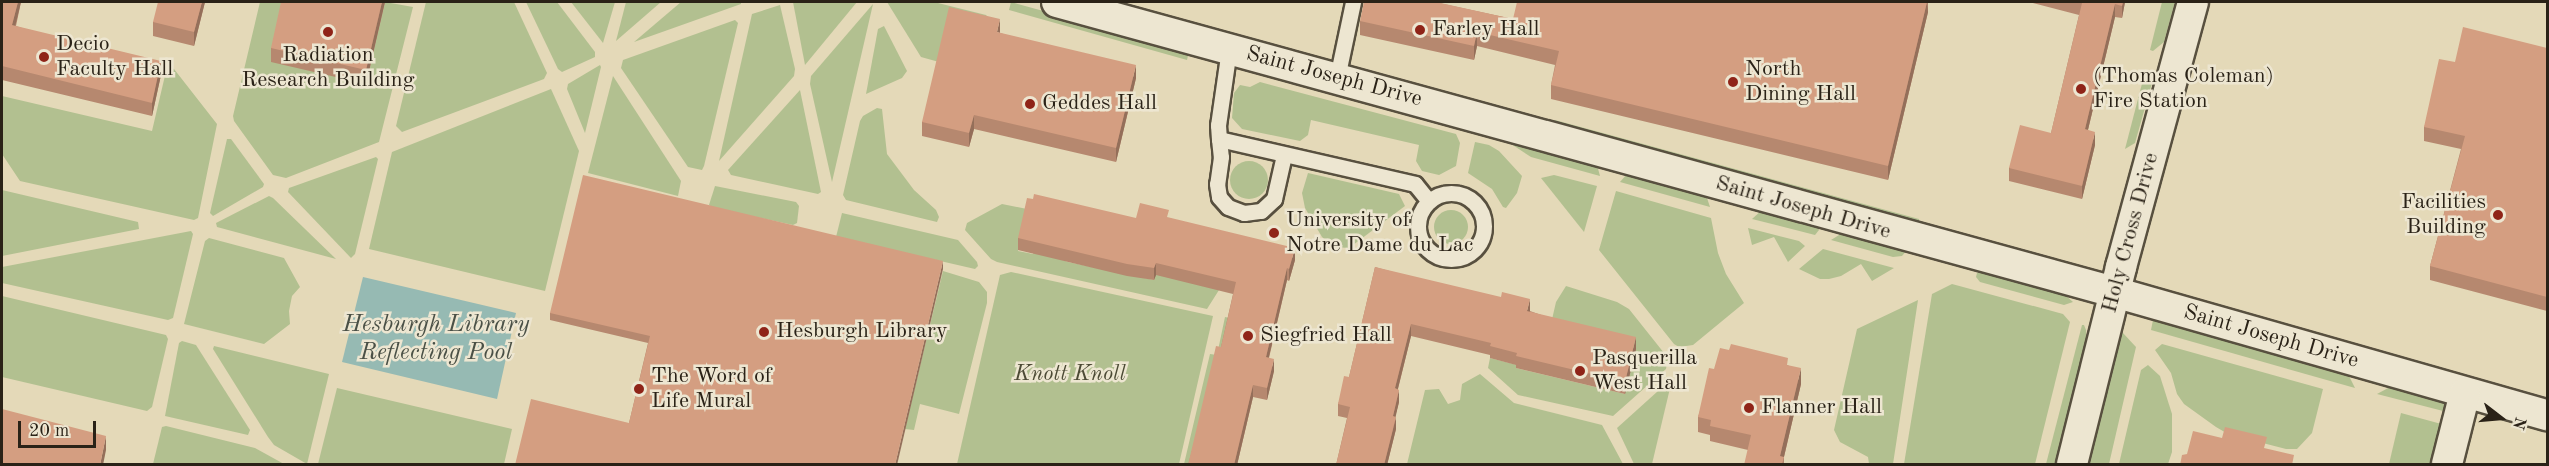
<!DOCTYPE html>
<html>
<head>
<meta charset="utf-8">
<style>
  body { margin:0 }
  #map { position:relative; width:2549px; height:466px; overflow:hidden; background:#e4d9b8; font-family:"Old Standard TT",serif }
  div>[style] { position:absolute }
  .green>* { inset:0; background:#b2c090 }
  .round { border-radius:50% }
  .water>* { inset:0; background:#96bab3 }
  .roads { filter:drop-shadow(2px 0 #58503f) drop-shadow(-2px 0 #58503f) drop-shadow(0 2px #58503f) drop-shadow(0 -2px #58503f) }
  .service>* { height:15px; margin:-7.5px; padding:0 7.5px; transform-origin:7.5px; border-radius:7.5px; background:#ede6d1 }
  .service>.ring { margin:-7.5px; padding:0; box-sizing:content-box; background:none; border:15px solid #ede6d1; border-radius:50% }
  .minor>* { height:30px; margin:-15px; padding:0 15px; transform-origin:15px; border-radius:15px; background:#ede6d1 }
  .wall>* { inset:0; background:#b6886f }
  .shaded-wall>* { inset:0; background:#946f5a }
  .building>* { inset:0; background:#d49e81 }
  .dots>* { width:16px; height:16px; translate:-50% -50%; box-sizing:border-box; border:3px solid #ede6d1; border-radius:50% }
  span { translate:-50% -50%; white-space:nowrap; text-align:center; line-height:1.15; -webkit-text-stroke:5px #ede6d1; paint-order:stroke }
  .poi-label { font-size:22px; color:#2a2217 }
  .left { translate:0 -50%; text-align:left }
  .right { translate:-100% -50%; text-align:right }
  .street-label { font-size:22px; color:#2a2217 }
  .park-label { font-size:22px; color:#4c4a35; font-style:italic }
  .water-label { font-size:24px; color:#4a5046; font-style:italic }
  .frame { position:absolute; inset:0; border:3px solid #2a2217; pointer-events:none }
  .north { position:absolute; left:2471px; top:388px; width:60px; height:60px; -webkit-text-stroke:4px #ede6d1; paint-order:stroke; rotate:106deg; font-size:16px; font-weight:700; line-height:24px; text-align:center; color:#2a2217 }
  .north::after { content:''; display:block; margin:auto; width:21px; height:27px; background:#2a2217; clip-path:polygon(50% 0,100% 100%,50% 72%,0 100%) }
  .scale { position:absolute; left:18px; top:421px; width:78px; height:27px; box-sizing:border-box; border:3px solid #2a2217; border-top:0; padding-left:8px; font-size:18px; line-height:21px; white-space:nowrap; color:#2a2217; -webkit-text-stroke:4px #ede6d1; paint-order:stroke }
</style>
</head>
<body>
<div id="map">
  <div class="green">
    <i style="clip-path:polygon(260px 2px,284px 2px,366px 84px,385px 2px,413px 7px,379px 142px,286px 178px,273px 175px,234px 121px,233px 116px)"></i>
    <i style="clip-path:polygon(426px 2px,514px 2px,547px 73px,544px 79px,402px 132px,396px 126px)"></i>
    <i style="clip-path:polygon(526px 2px,557px 2px,595px 52px,595px 57px,562px 72px,558px 69px)"></i>
    <i style="clip-path:polygon(571px 2px,615px 2px,603px 43px)"></i>
    <i style="clip-path:polygon(626px 2px,661px 2px,616px 41px)"></i>
    <i style="clip-path:polygon(681px 2px,741px 2px,741px 4px,634px 42px)"></i>
    <i style="clip-path:polygon(793px 2px,857px 2px,805px 65px)"></i>
    <i style="clip-path:polygon(887px 2px,934px 2px,986px 15px,991px 21px,939px 62px,921px 57px)"></i>
    <i style="clip-path:polygon(1011px 2px,1189px 51px,1187px 60px,1009px 10px)"></i>
    <i style="clip-path:polygon(2162px 2px,2175px 2px,2164px 42px,2153px 51px,2150px 50px)"></i>
    <i style="clip-path:polygon(873px 4px,832px 182px,810px 84px,811px 76px)"></i>
    <i style="clip-path:polygon(780px 5px,795px 69px,794px 76px,719px 161px,752px 14px)"></i>
    <i style="clip-path:polygon(735px 20px,738px 23px,704px 166px,702px 170px,688px 167px,621px 68px,623px 60px)"></i>
    <i style="clip-path:polygon(884px 26px,907px 71px,902px 78px,866px 94px,878px 29px)"></i>
    <i style="clip-path:polygon(600px 65px,601px 67px,585px 133px,567px 89px,568px 84px)"></i>
    <i style="clip-path:polygon(167px 67px,174px 69px,217px 124px,198px 218px,194px 220px,20px 181px,2px 154px,2px 96px,152px 131px)"></i>
    <i style="clip-path:polygon(2145px 72px,2152px 78px,2152px 83px,2135px 143px,2125px 149px)"></i>
    <i style="clip-path:polygon(613px 76px,681px 181px,678px 196px,588px 173px)"></i>
    <i style="clip-path:polygon(1260px 82px,1456px 134px,1460px 143px,1456px 166px,1439px 175px,1422px 171px,1416px 161px,1419px 145px,1311px 120px,1308px 135px,1300px 141px,1242px 129px,1232px 118px,1234px 93px,1240px 85px,1250px 87px)"></i>
    <i style="clip-path:polygon(551px 89px,579px 151px,545px 291px,369px 249px,392px 152px)"></i>
    <i style="clip-path:polygon(800px 90px,821px 192px,818px 194px,731px 175px,728px 170px)"></i>
    <i style="clip-path:polygon(877px 108px,882px 109px,887px 154px,914px 190px,936px 210px,939px 217px,937px 222px,846px 200px,843px 195px,860px 121px,863px 116px)"></i>
    <i style="clip-path:polygon(1555px 120px,1919px 219px,1920px 226px,1554px 125px)"></i>
    <i style="clip-path:polygon(1502px 138px,1597px 165px,1600px 176px,1531px 157px)"></i>
    <i style="clip-path:polygon(227px 139px,231px 139px,264px 184px,263px 187px,213px 216px,210px 213px)"></i>
    <i style="clip-path:polygon(1475px 142px,1489px 145px,1499px 151px,1522px 176px,1517px 193px,1506px 208px,1503px 207px,1492px 189px,1468px 173px)"></i>
    <i style="clip-path:polygon(376px 157px,378px 159px,355px 254px,351px 258px,288px 192px,289px 188px)"></i>
    <i class="round" style="left:1230px;top:161px;width:38px;height:38px"></i>
    <i style="clip-path:polygon(1308px 173px,1399px 194px,1405px 206px,1349px 248px,1334px 247px,1322px 237px,1305px 208px,1302px 193px)"></i>
    <i style="clip-path:polygon(1627px 174px,1706px 195px,1710px 207px,1620px 182px)"></i>
    <i style="clip-path:polygon(1554px 175px,1597px 186px,1584px 232px,1541px 178px)"></i>
    <i style="clip-path:polygon(715px 186px,796px 202px,799px 206px,797px 223px,793px 225px,711px 207px,709px 205px)"></i>
    <i style="clip-path:polygon(2px 190px,138px 222px,139px 229px,2px 256px)"></i>
    <i style="clip-path:polygon(1616px 191px,1711px 218px,1718px 253px,1726px 274px,1744px 303px,1693px 345px,1679px 347px,1674px 344px,1599px 250px)"></i>
    <i style="clip-path:polygon(269px 196px,273px 198px,336px 259px,217px 227px,216px 223px)"></i>
    <i style="clip-path:polygon(1002px 204px,1027px 209px,1018px 251px,1033px 254px,1034px 250px,1068px 262px,1154px 280px,1156px 272px,1219px 290px,1207px 309px,997px 262px,991px 259px,965px 230px,967px 223px)"></i>
    <i class="round" style="left:1434px;top:210px;width:34px;height:34px"></i>
    <i style="clip-path:polygon(1762px 210px,1818px 225px,1819px 230px,1815px 235px,1752px 219px)"></i>
    <i style="clip-path:polygon(842px 213px,958px 240px,977px 262px,978px 266px,975px 269px,836px 237px)"></i>
    <i style="clip-path:polygon(1748px 228px,1799px 241px,1805px 246px,1788px 262px,1774px 237px,1752px 245px)"></i>
    <i style="clip-path:polygon(191px 231px,193px 234px,173px 318px,168px 320px,2px 283px,2px 267px)"></i>
    <i style="clip-path:polygon(1844px 232px,1907px 250px,1902px 256px,1893px 257px,1831px 240px)"></i>
    <i style="clip-path:polygon(209px 238px,284px 258px,300px 287px,292px 296px,289px 311px,290px 324px,264px 344px,184px 324px,205px 241px)"></i>
    <i style="clip-path:polygon(1823px 249px,1894px 268px,1872px 281px,1861px 264px,1841px 276px,1829px 279px,1820px 279px,1799px 269px)"></i>
    <i style="clip-path:polygon(943px 271px,979px 282px,987px 292px,987px 303px,959px 414px,920px 404px,914px 430px,905px 429px)"></i>
    <i style="clip-path:polygon(1011px 272px,1213px 316px,1179px 464px,957px 464px,1000px 275px)"></i>
    <i style="clip-path:polygon(1977px 273px,1989px 273px,2063px 293px,2073px 302px,2064px 305px,1980px 282px,1976px 277px)"></i>
    <i style="clip-path:polygon(1952px 284px,2063px 314px,2070px 322px,2035px 464px,1904px 464px,1932px 294px)"></i>
    <i style="clip-path:polygon(1566px 286px,1617px 302px,1629px 309px,1668px 358px,1666px 369px,1613px 416px,1518px 395px,1488px 368px,1490px 358px,1517px 365px,1516px 368px,1625px 394px,1550px 328px,1556px 302px)"></i>
    <i style="clip-path:polygon(2px 296px,166px 335px,168px 339px,152px 407px,147px 411px,2px 377px)"></i>
    <i style="clip-path:polygon(1918px 300px,1893px 464px,1869px 464px,1868px 457px,1840px 442px,1834px 430px,1857px 329px)"></i>
    <i style="clip-path:polygon(1225px 317px,1234px 319px,1191px 464px,1184px 464px,1210px 354px,1217px 355px)"></i>
    <i style="clip-path:polygon(2153px 320px,2343px 373px,2349px 376px,2355px 388px,2151px 330px)"></i>
    <i style="clip-path:polygon(2082px 325px,2084px 325px,2086px 330px,2087px 344px,2057px 464px,2046px 464px)"></i>
    <i style="clip-path:polygon(2122px 332px,2136px 347px,2109px 464px,2088px 464px)"></i>
    <i style="clip-path:polygon(182px 341px,196px 345px,250px 430px,248px 435px,165px 416px,179px 343px)"></i>
    <i style="clip-path:polygon(2162px 344px,2323px 389px,2312px 433px,2297px 449px,2286px 449px,2228px 434px,2216px 427px,2184px 404px,2177px 394px,2171px 373px,2155px 350px)"></i>
    <i style="clip-path:polygon(214px 346px,329px 374px,307px 464px,274px 445px,268px 437px,213px 349px)"></i>
    <i style="clip-path:polygon(2148px 365px,2160px 376px,2172px 414px,2172px 452px,2168px 464px,2119px 464px,2141px 370px)"></i>
    <i style="clip-path:polygon(1480px 374px,1514px 403px,1602px 425px,1623px 464px,1407px 464px,1425px 390px,1439px 389px,1448px 404px,1460px 400px,1462px 384px)"></i>
    <i style="clip-path:polygon(1668px 382px,1671px 384px,1652px 464px,1634px 464px,1617px 428px)"></i>
    <i style="clip-path:polygon(2390px 387px,2439px 401px,2444px 403px,2447px 412px,2377px 394px)"></i>
    <i style="clip-path:polygon(337px 388px,512px 429px,504px 464px,318px 464px)"></i>
    <i style="clip-path:polygon(2401px 413px,2445px 425px,2435px 464px,2389px 464px)"></i>
    <i style="clip-path:polygon(166px 426px,255px 448px,284px 464px,153px 464px,162px 427px)"></i>
  </div>
  <div class="water">
    <i style="clip-path:polygon(363px 277px,516px 313px,497px 399px,342px 362px)"></i>
  </div>
  <div class="roads">
    <div class="service">
      <i style="left:1229px;top:49px;width:77px;rotate:98.2deg"></i>
      <i style="left:1218px;top:125px;width:14px;rotate:86deg"></i>
      <i style="left:1219px;top:139px;width:201px;rotate:12.9deg"></i>
      <i style="left:1415px;top:184px;width:22px;rotate:51deg"></i>
      <i style="left:1337px;top:78px;width:78px;rotate:-78.1deg"></i>
      <i style="left:1219px;top:139px;width:18px;rotate:84deg"></i>
      <i style="left:1221px;top:157px;width:27px;rotate:98deg"></i>
      <i style="left:1217px;top:184px;width:13px;rotate:81deg"></i>
      <i style="left:1219px;top:197px;width:13px;rotate:48deg"></i>
      <i style="left:1228px;top:207px;width:17px;rotate:21deg"></i>
      <i style="left:1244px;top:213px;width:17px;rotate:-7deg"></i>
      <i style="left:1261px;top:211px;width:18px;rotate:-43deg"></i>
      <i style="left:1274px;top:199px;width:45px;rotate:-77.2deg"></i>
      <i class="ring" style="left:1418px;top:193px;width:51px;height:51px"></i>
    </div>
    <div class="minor">
      <i style="left:1057px;top:2px;width:1096px;rotate:15.34deg"></i>
      <i style="left:2114px;top:292px;width:451px;rotate:15.9deg"></i>
      <i style="left:2072px;top:464px;width:203px;rotate:-76deg"></i>
      <i style="left:2121px;top:267px;width:275px;rotate:-74.8deg"></i>
      <i style="left:2447px;top:464px;width:73px;rotate:-75.8deg"></i>
    </div>
  </div>
  <div class="wall">
    <i style="clip-path:polygon(2px 2px,21px 2px,16px 26px,161px 75px,152px 116px,2px 80px)"></i>
    <i style="clip-path:polygon(205px 2px,194px 46px,153px 36px,153px 22px)"></i>
    <i style="clip-path:polygon(385px 2px,366px 84px,271px 62px,271px 48px)"></i>
    <i style="clip-path:polygon(1928px 2px,1928px 12px,1888px 180px,1551px 99px,1551px 85px,1555px 65px,1477px 46px,1474px 60px,1360px 35px,1360px 21px,1439px 3px,1513px 19px)"></i>
    <i style="clip-path:polygon(2029px 2px,2125px 2px,2122px 18px,2115px 17px,2088px 130px,2095px 145px,2082px 199px,2009px 181px,2009px 168px,2051px 133px,2079px 15px)"></i>
    <i style="clip-path:polygon(1000px 33px,1136px 78px,1116px 162px,974px 129px,969px 147px,922px 136px,922px 122px)"></i>
    <i style="clip-path:polygon(2547px 48px,2547px 311px,2430px 280px,2430px 266px,2461px 149px,2424px 141px,2424px 127px,2455px 62px)"></i>
    <i style="clip-path:polygon(1169px 218px,1295px 260px,1289px 281px,1287px 280px,1269px 358px,1274px 371px,1267px 400px,1253px 397px,1237px 465px,1188px 465px,1221px 347px,1233px 294px,1156px 275px,1154px 280px,1127px 276px,1018px 250px,1018px 238px)"></i>
    <i style="clip-path:polygon(1375px 267px,1530px 311px,1636px 349px,1625px 394px,1516px 368px,1516px 365px,1490px 358px,1490px 355px,1411px 336px,1398px 389px,1399px 402px,1395px 417px,1396px 429px,1387px 465px,1336px 465px,1347px 418px,1338px 416px,1338px 404px,1349px 377px)"></i>
    <i style="clip-path:polygon(943px 269px,629px 423px,648px 343px,550px 320px,550px 313px)"></i>
    <i style="clip-path:polygon(1788px 365px,1801px 384px,1784px 457px,1784px 465px,1748px 450px,1710px 441px,1710px 435px,1698px 432px,1698px 417px,1714px 369px)"></i>
  </div>
  <div class="shaded-wall">
    <i style="clip-path:polygon(18px 2px,21px 2px,12px 39px,12px 25px)"></i>
    <i style="clip-path:polygon(202px 2px,205px 2px,194px 46px,194px 32px)"></i>
    <i style="clip-path:polygon(382px 2px,385px 2px,366px 84px,366px 70px)"></i>
    <i style="clip-path:polygon(1927px 2px,1928px 12px,1888px 180px,1888px 166px)"></i>
    <i style="clip-path:polygon(2123px 2px,2125px 2px,2122px 18px,2122px 6px)"></i>
    <i style="clip-path:polygon(2115px 4px,2115px 17px,2085px 142px,2085px 129px)"></i>
    <i style="clip-path:polygon(1000px 19px,1000px 33px,997px 32px)"></i>
    <i style="clip-path:polygon(1477px 32px,1477px 46px,1474px 60px,1474px 46px)"></i>
    <i style="clip-path:polygon(161px 61px,161px 75px,152px 116px,152px 103px)"></i>
    <i style="clip-path:polygon(1136px 65px,1136px 78px,1116px 162px,1116px 148px)"></i>
    <i style="clip-path:polygon(974px 115px,974px 129px,969px 147px,969px 133px)"></i>
    <i style="clip-path:polygon(2095px 132px,2095px 145px,2082px 199px,2082px 186px)"></i>
    <i style="clip-path:polygon(1295px 248px,1295px 260px,1289px 281px,1289px 269px)"></i>
    <i style="clip-path:polygon(943px 261px,943px 269px,897px 465px,895px 465px)"></i>
    <i style="clip-path:polygon(1156px 263px,1156px 275px,1154px 280px,1154px 268px)"></i>
    <i style="clip-path:polygon(1287px 268px,1287px 280px,1266px 369px,1266px 357px)"></i>
    <i style="clip-path:polygon(1530px 299px,1530px 311px,1527px 323px,1527px 311px)"></i>
    <i style="clip-path:polygon(1411px 324px,1411px 336px,1395px 400px,1395px 388px)"></i>
    <i style="clip-path:polygon(1636px 337px,1636px 349px,1625px 394px,1625px 382px)"></i>
    <i style="clip-path:polygon(1274px 359px,1274px 371px,1267px 400px,1267px 388px)"></i>
    <i style="clip-path:polygon(1801px 368px,1801px 384px,1782px 465px,1780px 456px)"></i>
    <i style="clip-path:polygon(1253px 385px,1253px 397px,1237px 465px,1234px 465px)"></i>
    <i style="clip-path:polygon(1399px 390px,1399px 402px,1393px 428px,1393px 416px)"></i>
    <i style="clip-path:polygon(1396px 417px,1396px 429px,1387px 465px,1384px 465px)"></i>
    <i style="clip-path:polygon(106px 436px,106px 450px,103px 465px,100px 465px)"></i>
  </div>
  <div class="building">
    <i style="clip-path:polygon(2px 2px,18px 2px,12px 25px,161px 61px,152px 103px,2px 66px)"></i>
    <i style="clip-path:polygon(158px 2px,202px 2px,194px 32px,153px 22px)"></i>
    <i style="clip-path:polygon(281px 2px,382px 2px,366px 70px,271px 48px)"></i>
    <i style="clip-path:polygon(1364px 2px,1436px 2px,1513px 19px,1517px 2px,1927px 2px,1888px 166px,1551px 85px,1559px 51px,1477px 32px,1474px 46px,1360px 21px)"></i>
    <i style="clip-path:polygon(2077px 2px,2123px 2px,2122px 6px,2115px 4px,2085px 129px,2095px 132px,2082px 186px,2009px 168px,2020px 125px,2051px 133px,2082px 3px)"></i>
    <i style="clip-path:polygon(949px 7px,1000px 19px,997px 32px,1136px 65px,1116px 148px,974px 115px,969px 133px,922px 122px)"></i>
    <i style="clip-path:polygon(2463px 27px,2547px 48px,2547px 297px,2430px 266px,2465px 136px,2424px 127px,2439px 59px,2455px 62px)"></i>
    <i style="clip-path:polygon(583px 175px,943px 261px,895px 465px,515px 465px,531px 399px,629px 423px,650px 336px,550px 313px)"></i>
    <i style="clip-path:polygon(1034px 194px,1136px 218px,1140px 203px,1169px 210px,1167px 217px,1295px 248px,1289px 269px,1287px 268px,1266px 357px,1274px 359px,1267px 388px,1253px 385px,1234px 465px,1188px 465px,1216px 346px,1221px 347px,1236px 282px,1156px 263px,1154px 268px,1127px 264px,1018px 238px,1027px 198px,1033px 199px)"></i>
    <i style="clip-path:polygon(1375px 267px,1501px 297px,1502px 292px,1530px 299px,1527px 311px,1636px 337px,1625px 382px,1516px 356px,1517px 353px,1490px 346px,1491px 343px,1411px 324px,1395px 388px,1399px 390px,1393px 416px,1396px 417px,1384px 465px,1336px 465px,1350px 407px,1338px 404px,1344px 376px,1349px 377px)"></i>
    <i style="clip-path:polygon(1731px 344px,1788px 358px,1787px 365px,1801px 368px,1780px 456px,1784px 457px,1782px 465px,1744px 465px,1751px 435px,1710px 426px,1711px 420px,1698px 417px,1709px 368px,1714px 369px,1720px 348px,1729px 350px)"></i>
    <i style="clip-path:polygon(2px 409px,106px 436px,100px 465px,2px 465px)"></i>
    <i style="clip-path:polygon(2225px 427px,2267px 437px,2264px 448px,2294px 455px,2292px 465px,2180px 465px,2182px 455px,2187px 454px,2193px 431px,2222px 438px)"></i>
  </div>
  <div class="dots">
    <i style="left:1420px;top:30px;background:#8f2418"></i>
    <i style="left:328px;top:32px;background:#8f2418"></i>
    <i style="left:44px;top:57px;background:#8f2418"></i>
    <i style="left:1733px;top:82px;background:#8f2418"></i>
    <i style="left:2081px;top:89px;background:#8f2418"></i>
    <i style="left:1030px;top:104px;background:#8f2418"></i>
    <i style="left:2498px;top:215px;background:#8f2418"></i>
    <i style="left:1274px;top:233px;background:#8f2418"></i>
    <i style="left:764px;top:332px;background:#8f2418"></i>
    <i style="left:1248px;top:336px;background:#8f2418"></i>
    <i style="left:1580px;top:371px;background:#8f2418"></i>
    <i style="left:639px;top:389px;background:#8f2418"></i>
    <i style="left:1749px;top:408px;background:#8f2418"></i>
  </div>
  <div class="poi-label">
    <span class="left" style="left:1432px;top:30px">Farley Hall</span>
    <span class="left" style="left:56px;top:57px">Decio<br>Faculty Hall</span>
    <span style="left:328px;top:68px">Radiation<br>Research Building</span>
    <span class="left" style="left:1745px;top:82px">North<br>Dining Hall</span>
    <span class="left" style="left:2093px;top:89px">(Thomas Coleman)<br>Fire Station</span>
    <span class="left" style="left:1042px;top:104px">Geddes Hall</span>
    <span class="right" style="left:2486px;top:215px">Facilities<br>Building</span>
    <span class="left" style="left:1286px;top:233px">University of<br>Notre Dame du Lac</span>
    <span class="left" style="left:776px;top:332px">Hesburgh Library</span>
    <span class="left" style="left:1260px;top:336px">Siegfried Hall</span>
    <span class="left" style="left:1592px;top:371px">Pasquerilla<br>West Hall</span>
    <span class="left" style="left:651px;top:389px">The Word of<br>Life Mural</span>
    <span class="left" style="left:1761px;top:408px">Flanner Hall</span>
  </div>
  <div class="street-label">
    <span style="left:1334px;top:77px;rotate:15deg">Saint Joseph Drive</span>
    <span style="left:1803px;top:208px;rotate:16deg">Saint Joseph Drive</span>
    <span style="left:2131px;top:233px;rotate:-75deg">Holy Cross Drive</span>
    <span style="left:2271px;top:337px;rotate:16deg">Saint Joseph Drive</span>
  </div>
  <div class="park-label">
    <span style="left:1070px;top:375px">Knott Knoll</span>
  </div>
  <div class="water-label">
    <span style="left:436px;top:340px">Hesburgh Library<br>Reflecting Pool</span>
  </div>
  <div class="frame"></div>
  <div class="north">N</div>
  <div class="scale">20 m</div>
</div>
</body>
</html>
